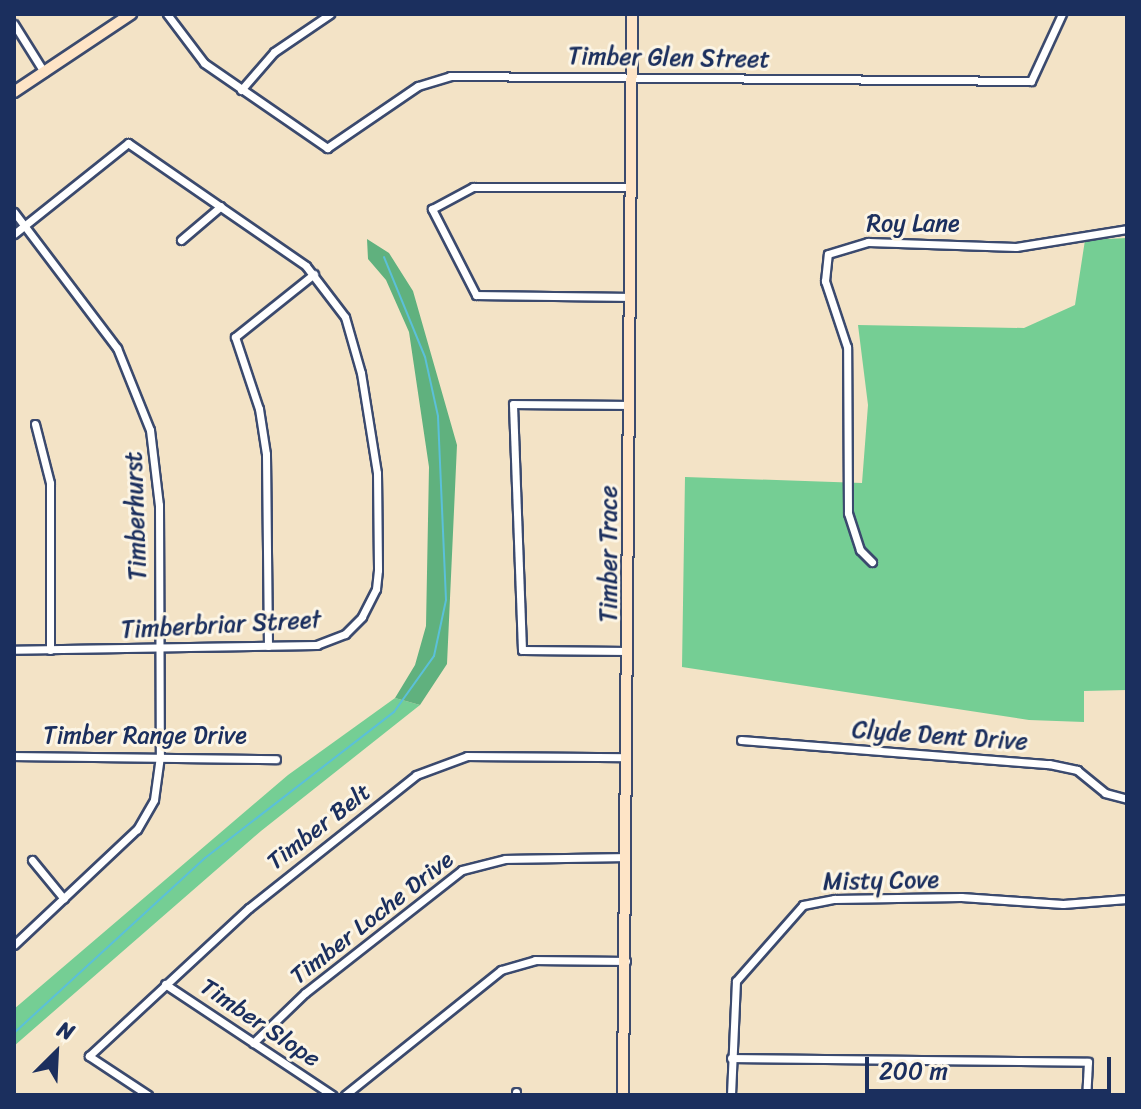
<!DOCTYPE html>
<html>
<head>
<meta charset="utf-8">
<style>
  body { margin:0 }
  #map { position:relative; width:1141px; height:1109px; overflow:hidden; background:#f3e3c6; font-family:Sriracha,sans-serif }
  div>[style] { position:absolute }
  .green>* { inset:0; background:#75ce94 }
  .forest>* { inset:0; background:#60b17e }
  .stream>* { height:2px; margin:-1px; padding:0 1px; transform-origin:1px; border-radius:1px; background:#5bc0d9 }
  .roads { filter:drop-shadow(2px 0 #3b4a6e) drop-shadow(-2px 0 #3b4a6e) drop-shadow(0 2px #3b4a6e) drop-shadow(0 -2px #3b4a6e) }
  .street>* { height:7px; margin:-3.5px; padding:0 3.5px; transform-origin:3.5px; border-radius:3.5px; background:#fff }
  .secondary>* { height:10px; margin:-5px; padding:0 5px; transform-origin:5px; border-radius:5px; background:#fee4c6 }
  span { translate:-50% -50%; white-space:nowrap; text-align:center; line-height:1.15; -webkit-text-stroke:6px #fcf5e5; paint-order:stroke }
  .street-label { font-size:24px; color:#1b2f5e }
  .frame { position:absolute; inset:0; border:16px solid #1b2f5e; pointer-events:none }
  .north { position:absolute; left:16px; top:1013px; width:80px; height:80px; -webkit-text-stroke:6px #fcf5e5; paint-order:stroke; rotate:24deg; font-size:22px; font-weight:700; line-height:32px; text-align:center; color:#1b2f5e }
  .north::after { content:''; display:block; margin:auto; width:28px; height:36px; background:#1b2f5e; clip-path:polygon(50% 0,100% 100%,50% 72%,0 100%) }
  .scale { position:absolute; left:865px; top:1057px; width:246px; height:36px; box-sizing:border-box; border:4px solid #1b2f5e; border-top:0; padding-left:10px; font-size:24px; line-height:28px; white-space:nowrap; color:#1b2f5e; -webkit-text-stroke:6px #fcf5e5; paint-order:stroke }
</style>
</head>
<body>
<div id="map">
  <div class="green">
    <i style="clip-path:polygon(1127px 238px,1127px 690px,1084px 691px,1084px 722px,1029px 720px,682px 667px,685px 477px,862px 483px,868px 405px,858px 325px,1024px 328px,1075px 305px,1085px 240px)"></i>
    <i style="clip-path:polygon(395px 698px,420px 705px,261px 831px,14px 1046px,14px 1009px,288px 775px)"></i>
  </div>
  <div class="forest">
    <i style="clip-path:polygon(367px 239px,389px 253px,413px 291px,457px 445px,447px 664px,420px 705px,395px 698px,415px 665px,426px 626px,429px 467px,409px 332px,386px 280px,368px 259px)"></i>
  </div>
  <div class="stream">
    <i style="left:14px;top:1033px;width:259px;rotate:-42.5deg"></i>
    <i style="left:205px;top:858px;width:239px;rotate:-37.7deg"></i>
    <i style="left:394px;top:712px;width:69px;rotate:-54.5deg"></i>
    <i style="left:434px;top:656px;width:57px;rotate:-77.9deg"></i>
    <i style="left:446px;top:600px;width:184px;rotate:-92.5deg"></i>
    <i style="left:438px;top:416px;width:60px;rotate:-102.4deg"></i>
    <i style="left:425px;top:357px;width:108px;rotate:-112.3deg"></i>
  </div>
  <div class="roads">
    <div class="street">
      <i style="left:167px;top:14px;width:61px;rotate:52.9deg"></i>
      <i style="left:204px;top:63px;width:150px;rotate:34.6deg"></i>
      <i style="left:327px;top:148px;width:110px;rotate:-34.3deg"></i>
      <i style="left:418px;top:86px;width:34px;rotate:-17deg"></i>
      <i style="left:450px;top:76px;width:581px;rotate:0.49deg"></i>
      <i style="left:1031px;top:81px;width:74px;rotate:-65.2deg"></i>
      <i style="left:14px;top:24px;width:57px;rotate:58deg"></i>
      <i style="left:241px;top:90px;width:50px;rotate:-49deg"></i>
      <i style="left:274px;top:52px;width:68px;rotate:-34.2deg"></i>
      <i style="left:14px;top:212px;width:171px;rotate:52.9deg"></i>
      <i style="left:117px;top:348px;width:88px;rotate:68.1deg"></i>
      <i style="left:150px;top:430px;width:76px;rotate:83.2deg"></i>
      <i style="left:159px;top:505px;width:251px;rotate:89.8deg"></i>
      <i style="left:160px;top:756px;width:44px;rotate:97.8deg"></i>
      <i style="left:154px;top:800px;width:34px;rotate:120deg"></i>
      <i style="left:137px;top:829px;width:169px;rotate:136.7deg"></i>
      <i style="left:14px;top:234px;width:146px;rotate:-38.6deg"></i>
      <i style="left:128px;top:143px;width:216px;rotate:34.6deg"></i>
      <i style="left:306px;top:266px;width:64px;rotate:52.6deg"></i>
      <i style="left:345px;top:317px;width:58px;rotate:74.1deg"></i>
      <i style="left:361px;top:373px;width:101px;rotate:80.9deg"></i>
      <i style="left:377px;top:473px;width:97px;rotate:89.4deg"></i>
      <i style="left:378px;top:570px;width:19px;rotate:96deg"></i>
      <i style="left:376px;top:589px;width:31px;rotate:117deg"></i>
      <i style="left:362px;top:617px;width:24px;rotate:135deg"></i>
      <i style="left:345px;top:634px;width:30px;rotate:159deg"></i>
      <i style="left:317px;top:645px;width:303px;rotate:179.1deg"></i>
      <i style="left:181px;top:240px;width:52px;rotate:-40.4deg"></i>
      <i style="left:631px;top:297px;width:155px;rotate:-179.3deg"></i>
      <i style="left:476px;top:295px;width:97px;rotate:-117.1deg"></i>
      <i style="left:432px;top:209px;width:47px;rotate:-28.2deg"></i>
      <i style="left:473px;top:187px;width:159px"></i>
      <i style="left:35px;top:424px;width:61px;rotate:75.7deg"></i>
      <i style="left:50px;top:483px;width:167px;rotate:90deg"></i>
      <i style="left:872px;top:562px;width:17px;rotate:-135deg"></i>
      <i style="left:860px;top:550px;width:39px;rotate:-108deg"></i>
      <i style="left:848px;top:513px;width:166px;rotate:-90.3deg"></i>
      <i style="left:847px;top:347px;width:70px;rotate:-108.4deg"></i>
      <i style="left:825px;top:281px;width:27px;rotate:-84deg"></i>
      <i style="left:828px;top:254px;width:42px;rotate:-16.7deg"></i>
      <i style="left:868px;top:242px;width:148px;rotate:1.9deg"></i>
      <i style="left:1016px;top:247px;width:112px;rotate:-9.2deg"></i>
      <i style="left:268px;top:646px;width:192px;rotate:-90.6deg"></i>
      <i style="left:266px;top:454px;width:46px;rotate:-98.8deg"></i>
      <i style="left:259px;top:409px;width:76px;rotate:-108.4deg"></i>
      <i style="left:235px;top:337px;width:101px;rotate:-38.6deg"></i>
      <i style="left:628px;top:651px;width:106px;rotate:-179.5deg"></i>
      <i style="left:522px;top:650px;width:246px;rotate:-92.1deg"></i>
      <i style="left:513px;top:404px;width:117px;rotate:0.5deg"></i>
      <i style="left:741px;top:740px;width:309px;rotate:4.5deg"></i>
      <i style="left:1049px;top:764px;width:29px;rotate:12deg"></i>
      <i style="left:1077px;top:770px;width:36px;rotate:39deg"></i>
      <i style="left:1105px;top:793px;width:23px;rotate:15deg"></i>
      <i style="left:14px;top:756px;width:262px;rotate:0.7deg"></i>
      <i style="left:32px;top:860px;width:50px;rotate:50.6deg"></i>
      <i style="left:165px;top:984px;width:201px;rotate:33.6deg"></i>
      <i style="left:253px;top:1043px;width:72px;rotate:-43.9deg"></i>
      <i style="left:305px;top:993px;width:199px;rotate:-38.1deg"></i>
      <i style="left:462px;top:870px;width:44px;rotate:-14.3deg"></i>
      <i style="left:505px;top:859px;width:121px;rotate:-0.9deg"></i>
      <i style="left:731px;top:1058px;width:357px;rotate:0.6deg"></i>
      <i style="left:1088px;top:1062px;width:33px;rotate:93deg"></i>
      <i style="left:148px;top:1095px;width:71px;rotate:-146.5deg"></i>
      <i style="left:89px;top:1056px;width:218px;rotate:-42.8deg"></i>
      <i style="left:249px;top:908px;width:213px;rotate:-38.5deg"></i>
      <i style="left:416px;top:775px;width:54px;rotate:-20.4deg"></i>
      <i style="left:467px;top:756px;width:160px;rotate:0.4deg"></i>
      <i style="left:345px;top:1095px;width:200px;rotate:-38.7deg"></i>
      <i style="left:501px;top:970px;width:35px;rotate:-16deg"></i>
      <i style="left:535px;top:960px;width:91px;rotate:0.6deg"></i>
      <i style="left:516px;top:1095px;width:3px;rotate:-90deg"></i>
      <i style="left:731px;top:1095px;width:114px;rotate:-87.5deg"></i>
      <i style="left:736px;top:981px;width:101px;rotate:-48.6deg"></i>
      <i style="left:803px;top:905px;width:32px;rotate:-11deg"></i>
      <i style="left:834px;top:899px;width:127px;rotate:-0.9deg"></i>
      <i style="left:961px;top:897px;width:102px;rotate:3.9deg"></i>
      <i style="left:1063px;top:904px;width:64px;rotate:-4.5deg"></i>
    </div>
    <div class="secondary">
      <i style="left:14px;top:92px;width:141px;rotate:-33.7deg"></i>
      <i style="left:623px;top:1095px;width:1081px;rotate:-89.52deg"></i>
    </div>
  </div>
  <div class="street-label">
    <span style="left:669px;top:58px;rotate:1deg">Timber Glen Street</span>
    <span style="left:913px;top:224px">Roy Lane</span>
    <span style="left:136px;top:516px;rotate:-92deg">Timberhurst</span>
    <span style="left:609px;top:554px;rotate:-90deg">Timber Trace</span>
    <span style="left:221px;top:625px;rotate:-3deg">Timberbriar Street</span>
    <span style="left:145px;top:736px">Timber Range Drive</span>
    <span style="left:940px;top:736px;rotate:4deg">Clyde Dent Drive</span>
    <span style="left:319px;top:827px;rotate:-38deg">Timber Belt</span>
    <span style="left:881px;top:881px;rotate:-1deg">Misty Cove</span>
    <span style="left:372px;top:918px;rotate:-38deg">Timber Loche Drive</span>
    <span style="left:260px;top:1023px;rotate:34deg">Timber Slope</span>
  </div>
  <div class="frame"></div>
  <div class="north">N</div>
  <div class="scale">200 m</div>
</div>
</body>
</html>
